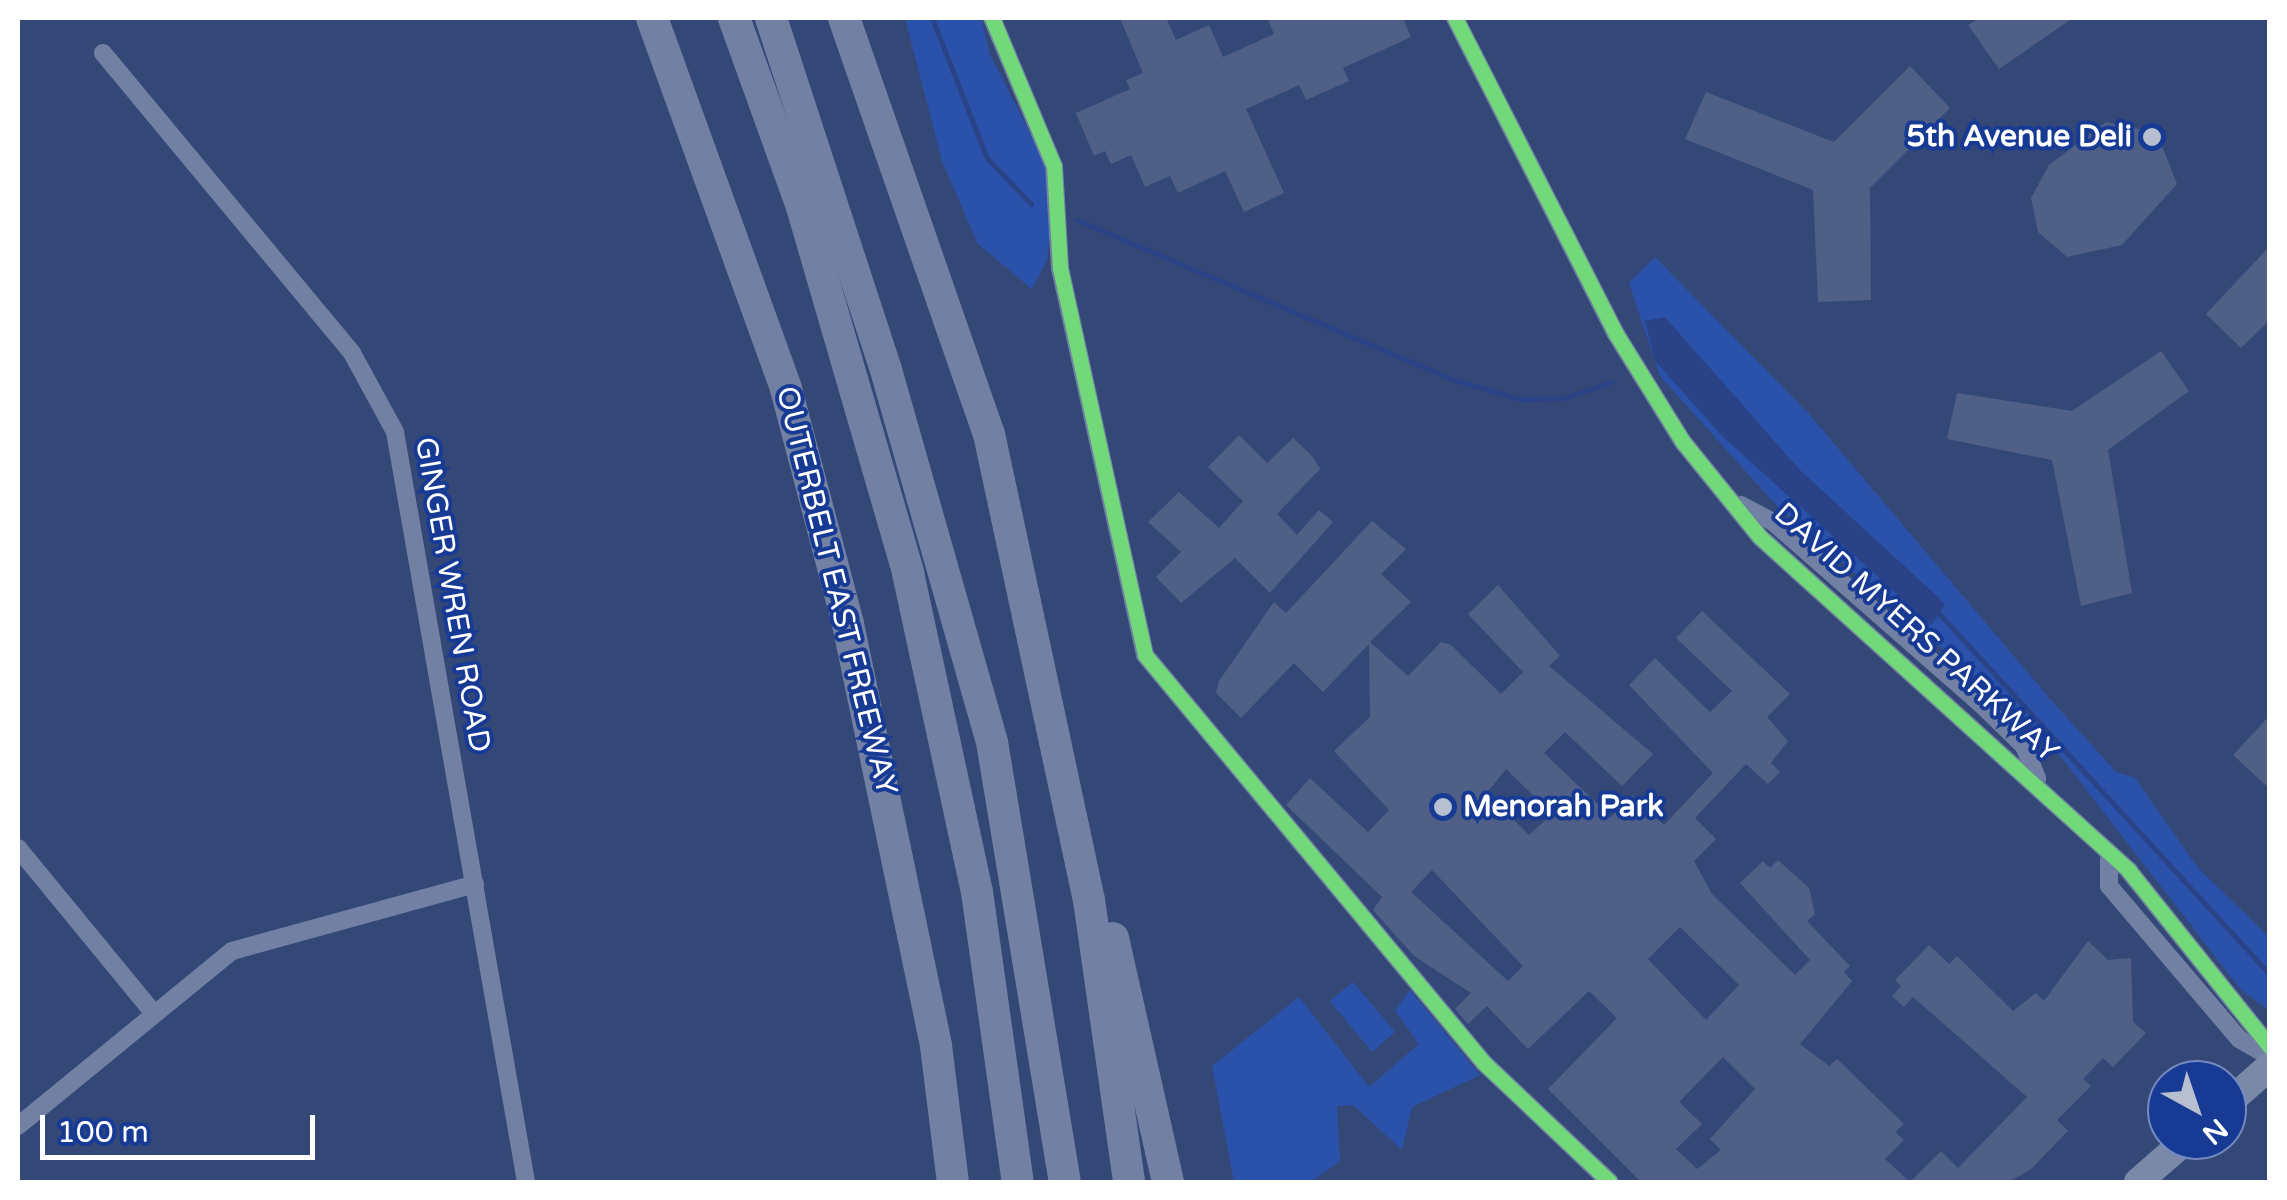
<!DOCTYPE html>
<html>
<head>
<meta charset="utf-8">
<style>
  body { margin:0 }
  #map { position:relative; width:2287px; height:1200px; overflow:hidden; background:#344878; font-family:"Varela Round",sans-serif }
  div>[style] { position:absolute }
  .green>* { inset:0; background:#2b52ab }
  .water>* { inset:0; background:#2a4386 }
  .stream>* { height:5px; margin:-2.5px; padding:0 2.5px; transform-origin:2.5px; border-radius:2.5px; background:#2a4386 }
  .building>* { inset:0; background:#4f5f86 }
  .minor>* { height:18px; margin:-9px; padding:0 9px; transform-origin:9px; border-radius:9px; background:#7280a3 }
  .primary>* { height:28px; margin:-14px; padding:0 14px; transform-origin:14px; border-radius:14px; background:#7b89a9 }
  .motorway>* { height:32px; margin:-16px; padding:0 16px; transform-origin:16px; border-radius:16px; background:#7281a3 }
  .cycleway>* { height:15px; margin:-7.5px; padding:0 7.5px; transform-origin:7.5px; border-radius:7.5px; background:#71d979 }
  .dots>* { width:28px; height:28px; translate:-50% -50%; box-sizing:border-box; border:5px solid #173b95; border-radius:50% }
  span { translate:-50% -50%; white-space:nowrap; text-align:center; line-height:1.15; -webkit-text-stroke:8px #173b95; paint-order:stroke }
  .poi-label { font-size:30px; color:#fff; font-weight:700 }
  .right { translate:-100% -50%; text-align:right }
  .left { translate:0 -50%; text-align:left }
  .street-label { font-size:30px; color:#fff }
  .frame { position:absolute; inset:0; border:20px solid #fff; pointer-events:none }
  .north { position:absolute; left:2147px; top:1060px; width:100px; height:100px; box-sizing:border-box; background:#173b95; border:2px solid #7489bf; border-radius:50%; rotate:140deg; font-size:28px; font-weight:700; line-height:40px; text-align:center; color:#fff }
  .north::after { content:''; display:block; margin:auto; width:35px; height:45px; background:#b8bfd0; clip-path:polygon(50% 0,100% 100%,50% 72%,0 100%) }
  .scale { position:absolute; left:40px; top:1115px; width:275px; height:45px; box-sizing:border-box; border:5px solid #fff; border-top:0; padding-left:12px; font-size:30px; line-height:35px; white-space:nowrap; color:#fff; -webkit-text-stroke:8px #173b95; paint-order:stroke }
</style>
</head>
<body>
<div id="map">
  <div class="green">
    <i style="clip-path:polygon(905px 18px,981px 18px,990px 55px,1055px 181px,1047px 260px,1032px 289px,978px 244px,942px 161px)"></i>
    <i style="clip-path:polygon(1655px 257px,1809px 414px,2051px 700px,2116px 772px,2135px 778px,2198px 868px,2269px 937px,2269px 1010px,2241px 990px,2048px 740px,1776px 505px,1660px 376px,1629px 283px)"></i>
    <i style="clip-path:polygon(1353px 982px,1395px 1032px,1372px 1052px,1330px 1001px)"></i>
    <i style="clip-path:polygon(1410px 990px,1480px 1075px,1412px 1107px,1402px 1150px,1353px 1105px,1337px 1106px,1340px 1161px,1311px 1182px,1234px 1182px,1212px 1066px,1299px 997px,1369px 1087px,1419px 1044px,1395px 1011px)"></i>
  </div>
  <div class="water">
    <i style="clip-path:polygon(1665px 317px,1800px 470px,1939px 598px,1945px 605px,1931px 625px,1722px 436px,1655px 361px,1645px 321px)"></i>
  </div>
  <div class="stream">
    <i style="left:932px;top:18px;width:150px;rotate:68.6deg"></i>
    <i style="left:987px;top:158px;width:64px;rotate:46.3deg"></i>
    <i style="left:1077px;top:220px;width:406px;rotate:23deg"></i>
    <i style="left:1451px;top:379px;width:72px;rotate:16.2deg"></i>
    <i style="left:1520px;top:399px;width:44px;rotate:-1.3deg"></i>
    <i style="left:1564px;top:398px;width:50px;rotate:-18.8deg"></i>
    <i style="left:1935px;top:609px;width:495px;rotate:47.5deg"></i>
  </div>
  <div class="building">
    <i style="clip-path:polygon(1120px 18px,1166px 18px,1176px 40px,1209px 25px,1223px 57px,1274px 34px,1267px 18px,1403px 18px,1411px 37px,1343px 68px,1349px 81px,1306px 100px,1299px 85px,1246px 109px,1284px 193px,1244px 212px,1225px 171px,1178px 193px,1170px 176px,1145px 187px,1131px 155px,1111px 164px,1105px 151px,1094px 156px,1076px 113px,1130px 89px,1126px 80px,1143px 73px)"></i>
    <i style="clip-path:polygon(1979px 18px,2073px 18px,1999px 69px,1968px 25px)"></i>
    <i style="clip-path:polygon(1910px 66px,1950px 108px,1870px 188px,1871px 300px,1818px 302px,1813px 190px,1685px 139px,1706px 92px,1834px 142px)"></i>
    <i style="clip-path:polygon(2106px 122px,2157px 133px,2177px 184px,2122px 245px,2067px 257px,2038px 232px,2031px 198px,2049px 165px)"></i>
    <i style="clip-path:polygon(2270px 246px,2270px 320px,2241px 348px,2206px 314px)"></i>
    <i style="clip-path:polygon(2161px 351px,2189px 391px,2108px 450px,2132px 593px,2081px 606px,2052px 460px,1947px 439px,1957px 393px,2072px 411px)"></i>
    <i style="clip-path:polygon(1239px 435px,1267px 463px,1293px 438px,1313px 457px,1320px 469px,1277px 514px,1297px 535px,1319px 510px,1333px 522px,1270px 593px,1235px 558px,1181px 603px,1156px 577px,1181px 552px,1148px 522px,1179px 492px,1219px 528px,1243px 501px,1208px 467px)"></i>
    <i style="clip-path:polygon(evenodd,1372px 521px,1406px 549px,1381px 574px,1411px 602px,1370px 642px,1408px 676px,1441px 642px,1451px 645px,1501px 694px,1523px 672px,1468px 614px,1498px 585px,1560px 656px,1549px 666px,1653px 754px,1622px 786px,1565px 732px,1544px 753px,1611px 817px,1632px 795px,1664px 825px,1713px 773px,1629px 685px,1655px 658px,1710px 712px,1732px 691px,1676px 638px,1702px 611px,1790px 694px,1767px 717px,1788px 741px,1771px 763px,1780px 772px,1768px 784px,1746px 764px,1695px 818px,1716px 839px,1694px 861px,1712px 894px,1795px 975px,1810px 960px,1740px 883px,1763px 861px,1770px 868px,1778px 860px,1809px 888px,1815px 914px,1807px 921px,1850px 966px,1844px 972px,1852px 981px,1800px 1044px,1829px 1066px,1837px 1059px,1904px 1124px,1895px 1132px,1904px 1140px,1885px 1159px,1910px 1182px,1641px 1182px,1548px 1089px,1617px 1018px,1589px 991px,1528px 1049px,1487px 1006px,1468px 1024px,1455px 1009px,1471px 993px,1414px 956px,1373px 910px,1382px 897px,1286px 805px,1310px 778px,1368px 832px,1389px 810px,1334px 751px,1370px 717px,1369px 644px,1323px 692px,1294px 663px,1241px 718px,1216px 693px,1219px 681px,1274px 602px,1286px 613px,1372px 521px,1506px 769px,1552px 814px,1529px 835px,1487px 793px,1506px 769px,1372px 521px,1432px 870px,1523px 966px,1508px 981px,1411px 892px,1432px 870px,1372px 521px,1680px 927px,1739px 985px,1706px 1020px,1648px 959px,1680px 927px,1372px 521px,1723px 1057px,1755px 1089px,1710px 1139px,1721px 1150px,1697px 1169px,1676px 1149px,1702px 1124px,1679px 1102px,1723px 1057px)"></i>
    <i style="clip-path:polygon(2270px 715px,2270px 789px,2233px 755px)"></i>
    <i style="clip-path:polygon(2088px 941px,2108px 960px,2131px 958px,2133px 1022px,2146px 1033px,2113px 1067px,2103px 1058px,2083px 1079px,2091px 1086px,2057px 1120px,2068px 1131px,2030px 1170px,2008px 1182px,1910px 1182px,1941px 1151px,1958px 1168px,2027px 1097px,1913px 997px,1904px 1007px,1892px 996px,1901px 986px,1895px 980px,1929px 945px,1949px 964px,1957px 956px,2013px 1011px,2036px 993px,2044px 1001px)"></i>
  </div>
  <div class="minor">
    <i style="left:992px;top:18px;width:160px;rotate:67.3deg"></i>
    <i style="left:1054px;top:166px;width:102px;rotate:86.6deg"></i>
    <i style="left:1060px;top:268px;width:396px;rotate:77.6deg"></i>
    <i style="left:1145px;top:655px;width:530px;rotate:50.28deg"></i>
    <i style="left:1484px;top:1063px;width:173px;rotate:43.4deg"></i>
    <i style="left:1455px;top:18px;width:355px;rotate:63deg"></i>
    <i style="left:1616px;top:334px;width:127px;rotate:58.2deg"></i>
    <i style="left:1683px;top:442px;width:122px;rotate:51deg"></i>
    <i style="left:1760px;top:537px;width:498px;rotate:42.1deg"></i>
    <i style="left:2129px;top:871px;width:226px;rotate:51.3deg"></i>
    <i style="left:103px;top:53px;width:390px;rotate:50.3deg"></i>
    <i style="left:352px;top:353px;width:90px;rotate:61.4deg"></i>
    <i style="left:395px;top:432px;width:761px;rotate:80.09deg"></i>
    <i style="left:1741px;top:505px;width:36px;rotate:28deg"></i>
    <i style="left:1773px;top:522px;width:278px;rotate:41.2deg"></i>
    <i style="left:1982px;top:705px;width:59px;rotate:44.3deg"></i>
    <i style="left:2024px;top:746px;width:35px;rotate:68deg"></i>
    <i style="left:18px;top:848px;width:210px;rotate:50.6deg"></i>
    <i style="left:2109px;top:859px;width:27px;rotate:90deg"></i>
    <i style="left:2109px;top:886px;width:201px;rotate:49.6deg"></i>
    <i style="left:2239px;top:1039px;width:36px;rotate:30deg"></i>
    <i style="left:18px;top:1126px;width:276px;rotate:-39.3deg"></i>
    <i style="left:232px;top:951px;width:252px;rotate:-15.4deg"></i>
  </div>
  <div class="primary">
    <i style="left:2227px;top:1104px;width:57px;rotate:-41.5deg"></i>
    <i style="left:2138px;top:1182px;width:64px;rotate:-41.2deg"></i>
  </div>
  <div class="motorway">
    <i style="left:652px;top:18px;width:394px;rotate:70.1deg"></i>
    <i style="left:786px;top:389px;width:243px;rotate:75.2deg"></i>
    <i style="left:848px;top:624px;width:431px;rotate:78.2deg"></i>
    <i style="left:936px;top:1046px;width:137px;rotate:82.9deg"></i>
    <i style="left:734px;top:18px;width:201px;rotate:70.2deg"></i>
    <i style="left:802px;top:207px;width:381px;rotate:73.8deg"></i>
    <i style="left:908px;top:573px;width:326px;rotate:77.8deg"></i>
    <i style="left:977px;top:892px;width:293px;rotate:82deg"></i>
    <i style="left:771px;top:18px;width:370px;rotate:71.9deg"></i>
    <i style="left:886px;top:370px;width:387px;rotate:74.1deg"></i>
    <i style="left:992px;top:742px;width:446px;rotate:80.6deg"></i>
    <i style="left:844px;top:18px;width:441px;rotate:70.8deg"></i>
    <i style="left:989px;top:434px;width:477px;rotate:77.9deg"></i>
    <i style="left:1089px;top:900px;width:285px;rotate:81.9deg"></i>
    <i style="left:1113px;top:938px;width:250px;rotate:77.3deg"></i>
  </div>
  <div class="cycleway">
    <i style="left:992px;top:18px;width:160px;rotate:67.3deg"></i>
    <i style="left:1054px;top:166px;width:102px;rotate:86.6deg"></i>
    <i style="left:1060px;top:268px;width:396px;rotate:77.6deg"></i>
    <i style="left:1145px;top:655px;width:530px;rotate:50.28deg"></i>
    <i style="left:1484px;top:1063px;width:173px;rotate:43.4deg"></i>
    <i style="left:1455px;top:18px;width:355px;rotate:63deg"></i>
    <i style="left:1616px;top:334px;width:127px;rotate:58.2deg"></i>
    <i style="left:1683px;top:442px;width:122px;rotate:51deg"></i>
    <i style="left:1760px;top:537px;width:498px;rotate:42.1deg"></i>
    <i style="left:2129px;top:871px;width:226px;rotate:51.3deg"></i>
  </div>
  <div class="dots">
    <i style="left:2152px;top:137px;background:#b8bfd0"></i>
    <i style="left:1443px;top:807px;background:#b8bfd0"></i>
  </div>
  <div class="poi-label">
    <span class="right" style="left:2132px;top:137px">5th Avenue Deli</span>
    <span class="left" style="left:1463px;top:807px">Menorah Park</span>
  </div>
  <div class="street-label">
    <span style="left:836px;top:591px;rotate:76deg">OUTERBELT EAST FREEWAY</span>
    <span style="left:452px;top:595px;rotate:80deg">GINGER WREN ROAD</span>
    <span style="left:1916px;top:633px;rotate:42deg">DAVID MYERS PARKWAY</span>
  </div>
  <div class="frame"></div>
  <div class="north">N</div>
  <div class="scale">100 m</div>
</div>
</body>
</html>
